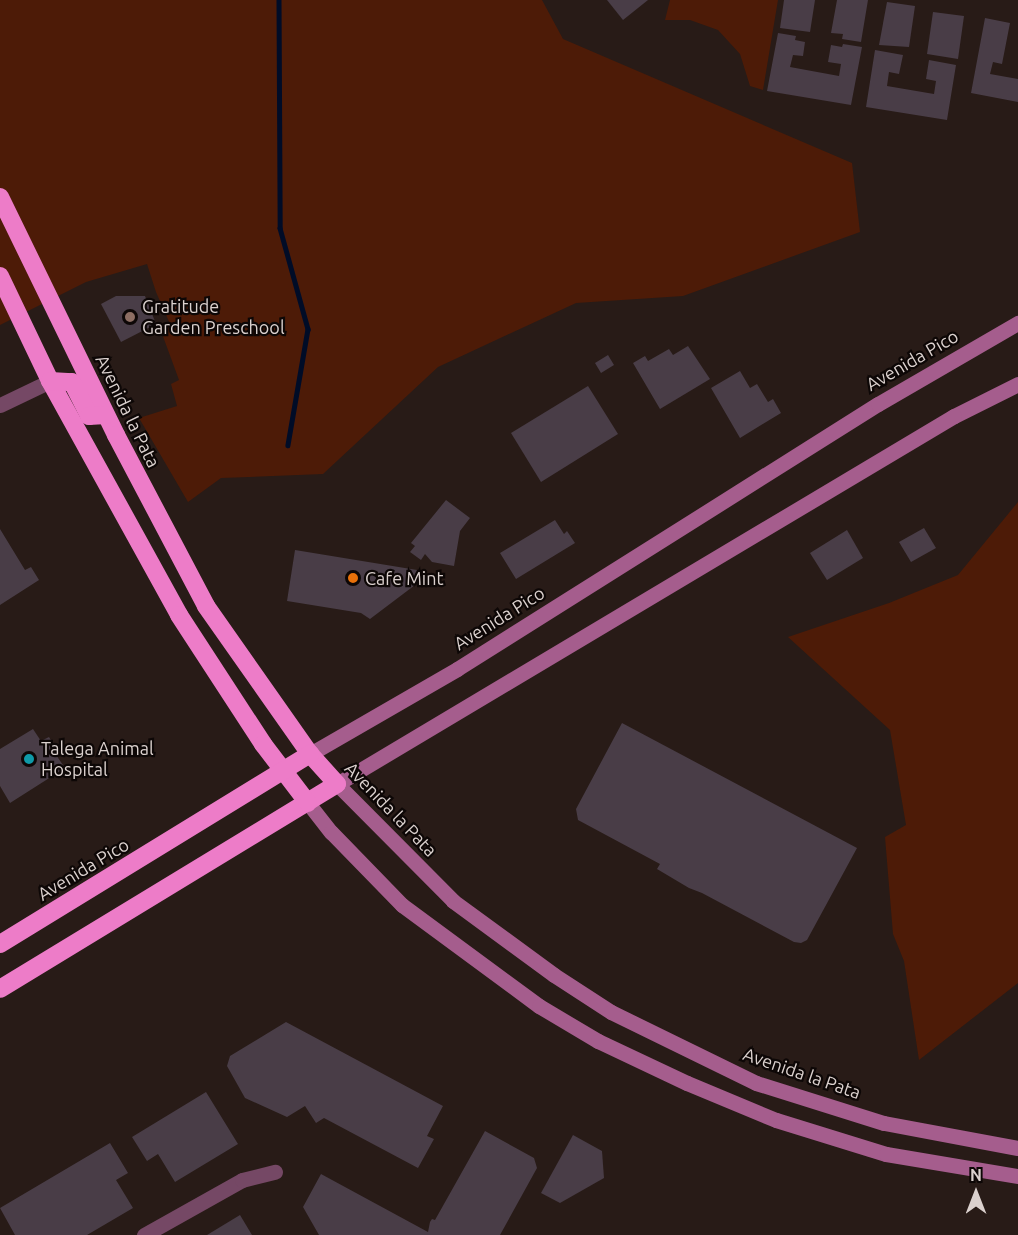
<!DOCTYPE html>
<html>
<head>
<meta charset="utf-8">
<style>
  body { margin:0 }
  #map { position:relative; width:1018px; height:1235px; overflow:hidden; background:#281b17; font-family:Ubuntu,sans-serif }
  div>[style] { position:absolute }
  .green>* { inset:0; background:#4d1b07 }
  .stream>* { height:4.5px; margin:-2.25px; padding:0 2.25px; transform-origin:2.25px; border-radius:2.25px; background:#000c27 }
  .building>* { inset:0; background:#493d47 }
  .street>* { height:15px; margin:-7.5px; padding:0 7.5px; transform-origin:7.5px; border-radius:7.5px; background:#754865 }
  .secondary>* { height:15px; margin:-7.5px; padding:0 7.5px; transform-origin:7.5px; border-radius:7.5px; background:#a55d8d }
  .highway>* { height:18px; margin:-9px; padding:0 9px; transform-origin:9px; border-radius:9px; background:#ed7cc8 }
  .dots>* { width:16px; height:16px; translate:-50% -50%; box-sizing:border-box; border:3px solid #0d0706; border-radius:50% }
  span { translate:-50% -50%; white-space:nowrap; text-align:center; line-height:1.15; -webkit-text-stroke:4.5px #0d0706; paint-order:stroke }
  .poi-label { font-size:18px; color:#dbd1ce }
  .left { translate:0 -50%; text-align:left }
  .street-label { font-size:18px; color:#dbd1ce }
  .north { position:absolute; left:946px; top:1163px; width:60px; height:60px; -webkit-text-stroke:4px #0d0706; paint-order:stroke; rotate:0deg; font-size:16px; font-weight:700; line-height:24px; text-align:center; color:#dbd1ce }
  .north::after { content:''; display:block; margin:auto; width:21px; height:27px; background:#dbd1ce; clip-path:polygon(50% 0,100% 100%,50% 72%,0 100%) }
</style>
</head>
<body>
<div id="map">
  <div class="green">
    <i style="clip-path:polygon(0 0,542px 0,563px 39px,852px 163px,860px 232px,683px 296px,576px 303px,438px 367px,323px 474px,221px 478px,188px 502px,139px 418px,177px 406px,171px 384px,179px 380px,161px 331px,170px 324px,156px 292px,147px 264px,86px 282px,0 325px)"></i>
    <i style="clip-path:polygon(670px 0,778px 0,763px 90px,750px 86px,740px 54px,718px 30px,690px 20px,665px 20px)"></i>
    <i style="clip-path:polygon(1018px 502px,1018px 983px,919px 1060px,904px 961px,893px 934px,885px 837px,906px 825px,890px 730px,788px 637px,889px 603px,958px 575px)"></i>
  </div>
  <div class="stream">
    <i style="left:279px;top:0;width:228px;rotate:89.7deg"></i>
    <i style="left:280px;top:228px;width:105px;rotate:74.5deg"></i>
    <i style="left:308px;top:329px;width:118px;rotate:99.8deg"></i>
  </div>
  <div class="building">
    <i style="clip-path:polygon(607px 0,648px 0,623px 20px)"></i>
    <i style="clip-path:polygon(784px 0,815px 0,810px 32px,780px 28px)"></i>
    <i style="clip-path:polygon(837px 0,868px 0,861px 42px,842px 39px,843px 34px,831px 33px)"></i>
    <i style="clip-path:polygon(887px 2px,915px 6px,909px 47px,879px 45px)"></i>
    <i style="clip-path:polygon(933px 12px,964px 16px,958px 59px,927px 54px)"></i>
    <i style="clip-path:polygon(985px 18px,1010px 23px,1002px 64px,993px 62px,990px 74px,1018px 79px,1018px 102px,971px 93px)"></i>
    <i style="clip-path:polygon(778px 33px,796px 36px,795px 40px,805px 42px,803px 56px,793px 55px,790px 67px,839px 76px,841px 64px,828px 62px,831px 45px,842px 47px,843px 44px,862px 47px,851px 105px,767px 91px)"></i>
    <i style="clip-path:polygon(875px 50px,903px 55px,899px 74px,889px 72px,887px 86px,934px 94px,936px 81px,926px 79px,929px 60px,956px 65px,947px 120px,866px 107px)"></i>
    <i style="clip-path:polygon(116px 296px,145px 296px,156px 324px,121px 342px,101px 304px)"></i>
    <i style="clip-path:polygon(688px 346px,710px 379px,660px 409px,633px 363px,645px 356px,648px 361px,669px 349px,673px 355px)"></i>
    <i style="clip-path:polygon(608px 355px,614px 365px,601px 373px,595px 363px)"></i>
    <i style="clip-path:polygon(740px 371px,750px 388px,757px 384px,768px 402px,773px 399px,781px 413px,740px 438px,711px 388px)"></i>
    <i style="clip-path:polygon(588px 386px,618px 434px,541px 482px,511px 433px)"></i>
    <i style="clip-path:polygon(446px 500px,470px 518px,460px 531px,454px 566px,432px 562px,425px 554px,421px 560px,410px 552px,415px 546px,411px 543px)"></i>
    <i style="clip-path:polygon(555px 520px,564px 534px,567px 531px,575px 543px,516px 579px,500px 553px)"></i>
    <i style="clip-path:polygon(924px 528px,936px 548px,911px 562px,899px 542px)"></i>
    <i style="clip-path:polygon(0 529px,25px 570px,31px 567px,39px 580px,0 605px)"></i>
    <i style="clip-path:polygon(847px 530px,863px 558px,827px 580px,810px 553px)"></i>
    <i style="clip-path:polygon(295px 550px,417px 570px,415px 585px,370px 619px,361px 613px,287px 601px)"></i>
    <i style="clip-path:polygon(622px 723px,857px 848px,807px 940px,801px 943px,794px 942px,702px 893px,689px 888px,657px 869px,660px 864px,578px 820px,576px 809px)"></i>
    <i style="clip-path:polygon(33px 729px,41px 741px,49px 737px,55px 747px,52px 749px,65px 768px,10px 803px,0 786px,0 749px)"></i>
    <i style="clip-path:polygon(286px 1022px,443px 1106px,427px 1136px,434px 1139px,418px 1168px,324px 1118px,316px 1123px,305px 1106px,287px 1117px,245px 1098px,227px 1066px,230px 1056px)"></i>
    <i style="clip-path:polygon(206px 1092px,238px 1144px,175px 1182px,158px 1154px,147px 1161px,132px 1137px)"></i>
    <i style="clip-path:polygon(485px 1131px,534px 1158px,537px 1168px,500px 1235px,319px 1235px,303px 1207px,321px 1174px,428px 1232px,430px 1222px,432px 1219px,435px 1220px)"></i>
    <i style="clip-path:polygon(573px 1135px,602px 1151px,604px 1178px,560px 1203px,541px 1193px)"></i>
    <i style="clip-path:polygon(110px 1143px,128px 1173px,116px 1180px,133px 1208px,87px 1235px,15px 1235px,0 1208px)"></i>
    <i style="clip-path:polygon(240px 1215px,252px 1235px,207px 1235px)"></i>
  </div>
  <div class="street">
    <i style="left:0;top:405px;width:55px;rotate:-25.6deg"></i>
    <i style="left:144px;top:1235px;width:112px;rotate:-29.3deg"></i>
    <i style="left:242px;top:1180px;width:34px;rotate:-14deg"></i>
  </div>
  <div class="secondary">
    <i style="left:1018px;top:384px;width:72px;rotate:153.4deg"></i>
    <i style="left:954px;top:416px;width:718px;rotate:149.19deg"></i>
    <i style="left:337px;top:784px;width:165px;rotate:45.2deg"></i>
    <i style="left:453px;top:901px;width:125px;rotate:36.2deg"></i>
    <i style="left:554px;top:975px;width:68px;rotate:33deg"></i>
    <i style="left:611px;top:1012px;width:161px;rotate:26.1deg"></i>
    <i style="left:756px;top:1083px;width:134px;rotate:17.4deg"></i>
    <i style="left:884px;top:1123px;width:136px;rotate:10.6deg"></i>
    <i style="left:310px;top:754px;width:170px;rotate:-30deg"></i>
    <i style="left:457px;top:669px;width:497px;rotate:-32.2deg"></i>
    <i style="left:878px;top:404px;width:162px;rotate:-30.1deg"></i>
    <i style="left:308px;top:803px;width:37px;rotate:52deg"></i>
    <i style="left:331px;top:832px;width:102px;rotate:45.8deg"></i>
    <i style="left:402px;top:905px;width:170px;rotate:36.4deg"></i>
    <i style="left:539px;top:1006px;width:69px;rotate:30.7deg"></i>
    <i style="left:598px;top:1041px;width:98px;rotate:25.3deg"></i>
    <i style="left:687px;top:1083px;width:96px;rotate:22.6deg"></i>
    <i style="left:776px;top:1120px;width:115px;rotate:17.2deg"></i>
    <i style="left:886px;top:1154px;width:134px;rotate:9.5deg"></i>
  </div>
  <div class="highway">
    <i style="left:0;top:197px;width:265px;rotate:64deg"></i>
    <i style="left:116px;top:435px;width:193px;rotate:62.2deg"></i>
    <i style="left:206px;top:606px;width:181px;rotate:54.9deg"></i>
    <i style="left:310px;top:754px;width:40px;rotate:48deg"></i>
    <i style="left:337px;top:784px;width:394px;rotate:148.7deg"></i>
    <i style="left:0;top:276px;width:116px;rotate:64.5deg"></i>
    <i style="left:50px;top:381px;width:267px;rotate:61.1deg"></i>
    <i style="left:179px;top:615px;width:154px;rotate:56.9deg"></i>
    <i style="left:263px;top:744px;width:74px;rotate:52.7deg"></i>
    <i style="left:50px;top:381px;width:22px;rotate:3deg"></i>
    <i style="left:72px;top:382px;width:38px;rotate:63deg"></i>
    <i style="left:89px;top:416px;width:17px;rotate:-3deg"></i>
    <i style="left:0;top:944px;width:364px;rotate:-31.5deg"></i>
  </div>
  <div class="dots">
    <i style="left:130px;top:317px;background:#8d6e63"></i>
    <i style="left:353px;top:578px;background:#e8710a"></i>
    <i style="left:29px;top:759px;background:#0f9aa8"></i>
  </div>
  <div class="poi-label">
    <span class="left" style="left:142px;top:317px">Gratitude<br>Garden Preschool</span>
    <span class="left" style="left:365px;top:578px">Cafe Mint</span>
    <span class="left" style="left:41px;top:759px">Talega Animal<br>Hospital</span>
  </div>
  <div class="street-label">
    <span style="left:912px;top:360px;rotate:-30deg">Avenida Pico</span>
    <span style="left:128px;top:411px;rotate:64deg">Avenida la Pata</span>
    <span style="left:499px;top:618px;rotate:-32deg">Avenida Pico</span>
    <span style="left:391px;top:809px;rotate:46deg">Avenida la Pata</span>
    <span style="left:83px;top:869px;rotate:-31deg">Avenida Pico</span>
    <span style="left:802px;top:1073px;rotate:19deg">Avenida la Pata</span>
  </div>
  <div class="north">N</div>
</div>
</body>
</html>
